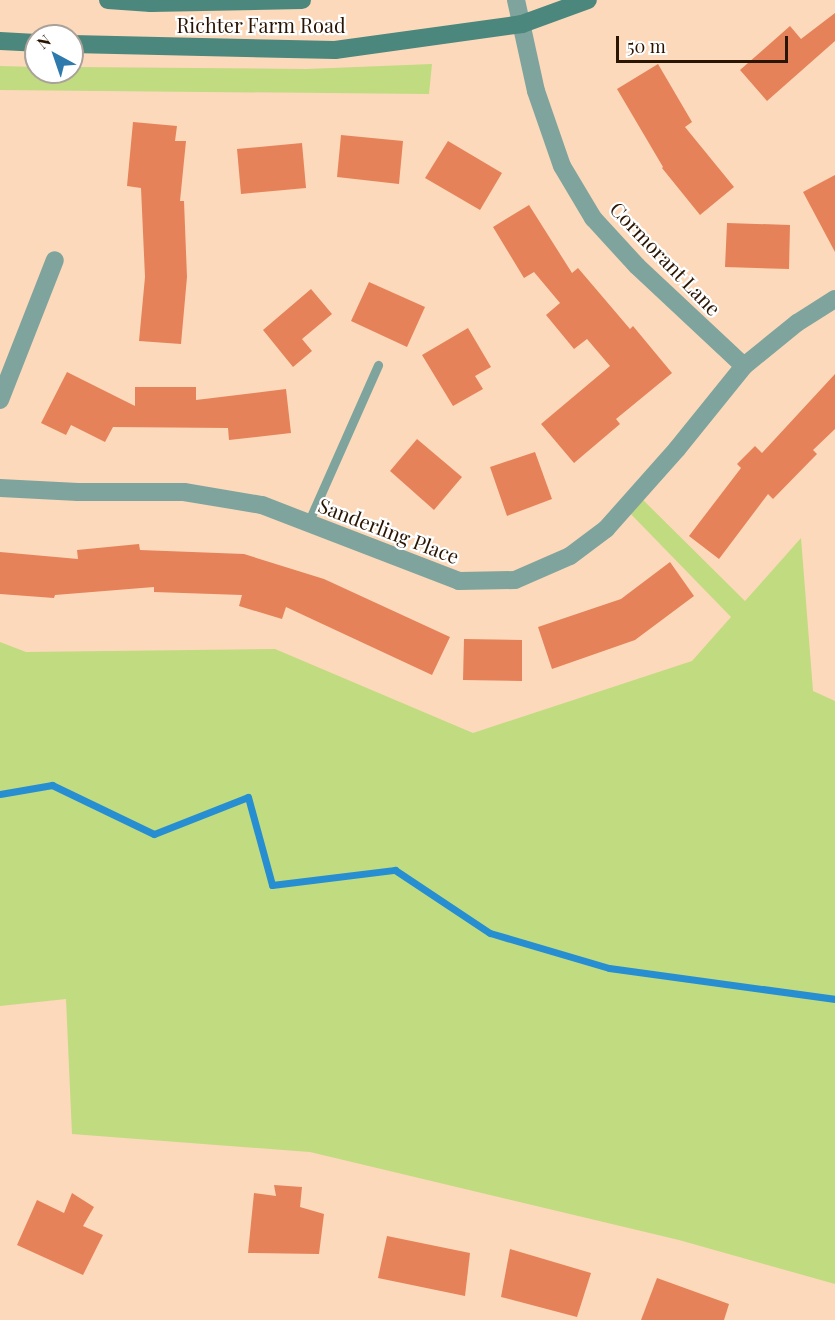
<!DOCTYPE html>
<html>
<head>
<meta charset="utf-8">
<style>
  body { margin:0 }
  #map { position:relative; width:835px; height:1320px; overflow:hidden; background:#fcd9ba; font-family:"Playfair Display",serif }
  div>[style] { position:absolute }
  .green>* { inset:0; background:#c0db80 }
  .stream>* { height:7px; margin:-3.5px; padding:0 3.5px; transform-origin:3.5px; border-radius:3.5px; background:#268ed1 }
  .building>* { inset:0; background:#e68259 }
  .lane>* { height:9px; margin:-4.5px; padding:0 4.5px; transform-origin:4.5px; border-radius:4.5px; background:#7ea49d }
  .street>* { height:18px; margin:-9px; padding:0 9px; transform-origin:9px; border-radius:9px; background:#7ea49d }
  .secondary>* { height:18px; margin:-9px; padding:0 9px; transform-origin:9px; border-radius:9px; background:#4b877d }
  span { translate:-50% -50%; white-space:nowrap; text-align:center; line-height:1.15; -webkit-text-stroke:4.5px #fff; paint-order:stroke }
  .street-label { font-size:20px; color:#2a1502 }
  .north { position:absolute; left:24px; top:24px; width:60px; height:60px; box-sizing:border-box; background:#fff; border:2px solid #aaa19a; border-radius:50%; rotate:320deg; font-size:16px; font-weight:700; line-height:24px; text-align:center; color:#2a1502 }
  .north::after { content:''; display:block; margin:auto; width:21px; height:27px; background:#2f7aad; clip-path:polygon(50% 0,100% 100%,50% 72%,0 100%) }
  .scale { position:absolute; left:616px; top:36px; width:172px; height:27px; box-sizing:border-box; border:3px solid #2a1502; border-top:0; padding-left:8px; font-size:18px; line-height:21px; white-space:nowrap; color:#2a1502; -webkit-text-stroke:4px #fff; paint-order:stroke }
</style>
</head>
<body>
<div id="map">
  <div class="green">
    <i style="clip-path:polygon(432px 64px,429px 94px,0 90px,0 66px,36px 67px,36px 72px,72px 72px,72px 67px,307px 69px)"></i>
    <i style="clip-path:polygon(637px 494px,745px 601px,801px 538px,813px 691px,835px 701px,835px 1284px,679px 1240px,310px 1152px,72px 1134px,66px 999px,0 1006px,0 642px,26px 652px,275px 649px,473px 733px,692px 661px,731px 617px,625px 508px)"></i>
  </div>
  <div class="stream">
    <i style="left:0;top:794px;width:53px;rotate:-9.8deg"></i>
    <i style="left:52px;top:785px;width:113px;rotate:25.7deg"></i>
    <i style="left:154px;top:834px;width:101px;rotate:-21.5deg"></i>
    <i style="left:248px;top:797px;width:91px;rotate:74.7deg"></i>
    <i style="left:272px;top:885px;width:124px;rotate:-7deg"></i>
    <i style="left:395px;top:870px;width:114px;rotate:33.6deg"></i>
    <i style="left:490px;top:933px;width:124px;rotate:16.4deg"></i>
    <i style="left:609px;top:968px;width:228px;rotate:7.8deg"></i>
  </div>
  <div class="building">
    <i style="clip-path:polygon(835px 13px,835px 41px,767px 101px,740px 70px,790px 26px,801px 39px)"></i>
    <i style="clip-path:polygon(658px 64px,692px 122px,685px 127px,734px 187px,700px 215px,662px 168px,663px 167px,617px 89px)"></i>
    <i style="clip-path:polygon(133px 122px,177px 126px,175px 141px,186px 141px,180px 201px,184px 201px,187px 277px,181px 344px,139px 341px,145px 277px,141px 188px,127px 186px)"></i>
    <i style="clip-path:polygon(341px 135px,403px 141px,399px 184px,337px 177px)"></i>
    <i style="clip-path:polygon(448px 141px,502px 173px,480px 210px,425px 178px)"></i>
    <i style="clip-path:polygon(302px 143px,306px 188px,241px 194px,237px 149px)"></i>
    <i style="clip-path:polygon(835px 175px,835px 252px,803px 192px)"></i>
    <i style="clip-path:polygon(529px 205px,572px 273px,578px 268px,630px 329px,633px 326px,672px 373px,616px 419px,620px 424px,574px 463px,541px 424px,610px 366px,587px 339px,574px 349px,546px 315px,560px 303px,534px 272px,524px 278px,493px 227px)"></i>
    <i style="clip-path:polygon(727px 223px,790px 225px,789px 269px,725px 267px)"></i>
    <i style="clip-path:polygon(369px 282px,425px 307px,407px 347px,351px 321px)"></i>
    <i style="clip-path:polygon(311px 289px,332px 314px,302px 339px,312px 351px,293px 367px,263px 330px)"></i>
    <i style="clip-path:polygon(468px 328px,491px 367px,475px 376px,483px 389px,453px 406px,422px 355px)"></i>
    <i style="clip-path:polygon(67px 372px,135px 406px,135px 387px,196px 387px,196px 400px,286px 389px,291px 433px,229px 440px,228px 428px,113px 427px,105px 442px,71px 425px,66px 435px,41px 423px)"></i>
    <i style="clip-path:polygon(835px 374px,835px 429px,813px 450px,817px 454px,773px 499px,768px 494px,719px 559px,689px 536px,741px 468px,737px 464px,755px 446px,762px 453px)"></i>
    <i style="clip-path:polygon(417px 439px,462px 477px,434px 510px,390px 471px)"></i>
    <i style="clip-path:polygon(535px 452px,552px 499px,507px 516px,490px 467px)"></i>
    <i style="clip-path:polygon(139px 544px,140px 550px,244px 554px,324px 579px,450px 637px,432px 675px,286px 607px,282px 619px,239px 606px,242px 595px,154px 592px,154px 587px,55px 595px,54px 598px,0 594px,0 552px,78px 559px,77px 550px)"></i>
    <i style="clip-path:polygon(670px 562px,694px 596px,635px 640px,552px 669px,538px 627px,621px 599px)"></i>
    <i style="clip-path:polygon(464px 639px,522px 640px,522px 681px,463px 680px)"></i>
    <i style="clip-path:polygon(274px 1185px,302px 1187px,300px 1207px,324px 1214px,319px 1254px,248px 1253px,254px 1193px,276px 1196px)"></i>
    <i style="clip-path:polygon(72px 1193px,94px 1207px,83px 1226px,103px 1235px,83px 1275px,17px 1245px,37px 1200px,64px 1213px)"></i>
    <i style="clip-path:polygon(387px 1236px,470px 1253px,465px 1296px,378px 1278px)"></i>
    <i style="clip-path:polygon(510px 1249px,591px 1273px,577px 1317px,501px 1297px)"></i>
    <i style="clip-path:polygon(657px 1278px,729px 1304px,724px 1320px,641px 1320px)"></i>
  </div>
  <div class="lane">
    <i style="left:308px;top:523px;width:173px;rotate:-66.1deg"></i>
  </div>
  <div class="street">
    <i style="left:516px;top:0;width:93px;rotate:77.6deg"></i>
    <i style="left:536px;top:91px;width:79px;rotate:70.9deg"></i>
    <i style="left:562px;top:166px;width:61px;rotate:59.2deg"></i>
    <i style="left:593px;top:218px;width:65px;rotate:47.5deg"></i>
    <i style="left:637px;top:266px;width:146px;rotate:43.1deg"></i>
    <i style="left:0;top:400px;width:150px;rotate:-68.6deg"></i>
    <i style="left:0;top:488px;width:78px;rotate:2.9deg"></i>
    <i style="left:78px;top:492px;width:106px"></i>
    <i style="left:184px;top:492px;width:79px;rotate:9.5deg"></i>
    <i style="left:262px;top:505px;width:211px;rotate:21.1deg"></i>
    <i style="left:459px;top:581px;width:56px;rotate:-1deg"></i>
    <i style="left:515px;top:580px;width:60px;rotate:-23.6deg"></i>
    <i style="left:570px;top:556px;width:45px;rotate:-36.9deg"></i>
    <i style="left:606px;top:529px;width:107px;rotate:-48.4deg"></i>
    <i style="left:677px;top:449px;width:107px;rotate:-51.1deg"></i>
    <i style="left:744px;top:366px;width:68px;rotate:-39.1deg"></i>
    <i style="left:797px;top:323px;width:45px;rotate:-32.3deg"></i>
  </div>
  <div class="secondary">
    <i style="left:108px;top:0;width:43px;rotate:4deg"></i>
    <i style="left:151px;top:3px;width:151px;rotate:-1.1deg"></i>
    <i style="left:0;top:41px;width:36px;rotate:3deg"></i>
    <i style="left:72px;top:44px;width:263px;rotate:1.3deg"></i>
    <i style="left:335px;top:50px;width:189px;rotate:-7.9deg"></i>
    <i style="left:522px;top:24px;width:70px;rotate:-20deg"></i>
  </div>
  <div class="street-label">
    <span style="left:261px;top:24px">Richter Farm Road</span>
    <span style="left:666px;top:258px;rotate:46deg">Cormorant Lane</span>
    <span style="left:389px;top:530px;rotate:21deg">Sanderling Place</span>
  </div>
  <div class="north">N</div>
  <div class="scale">50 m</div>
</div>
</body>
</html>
